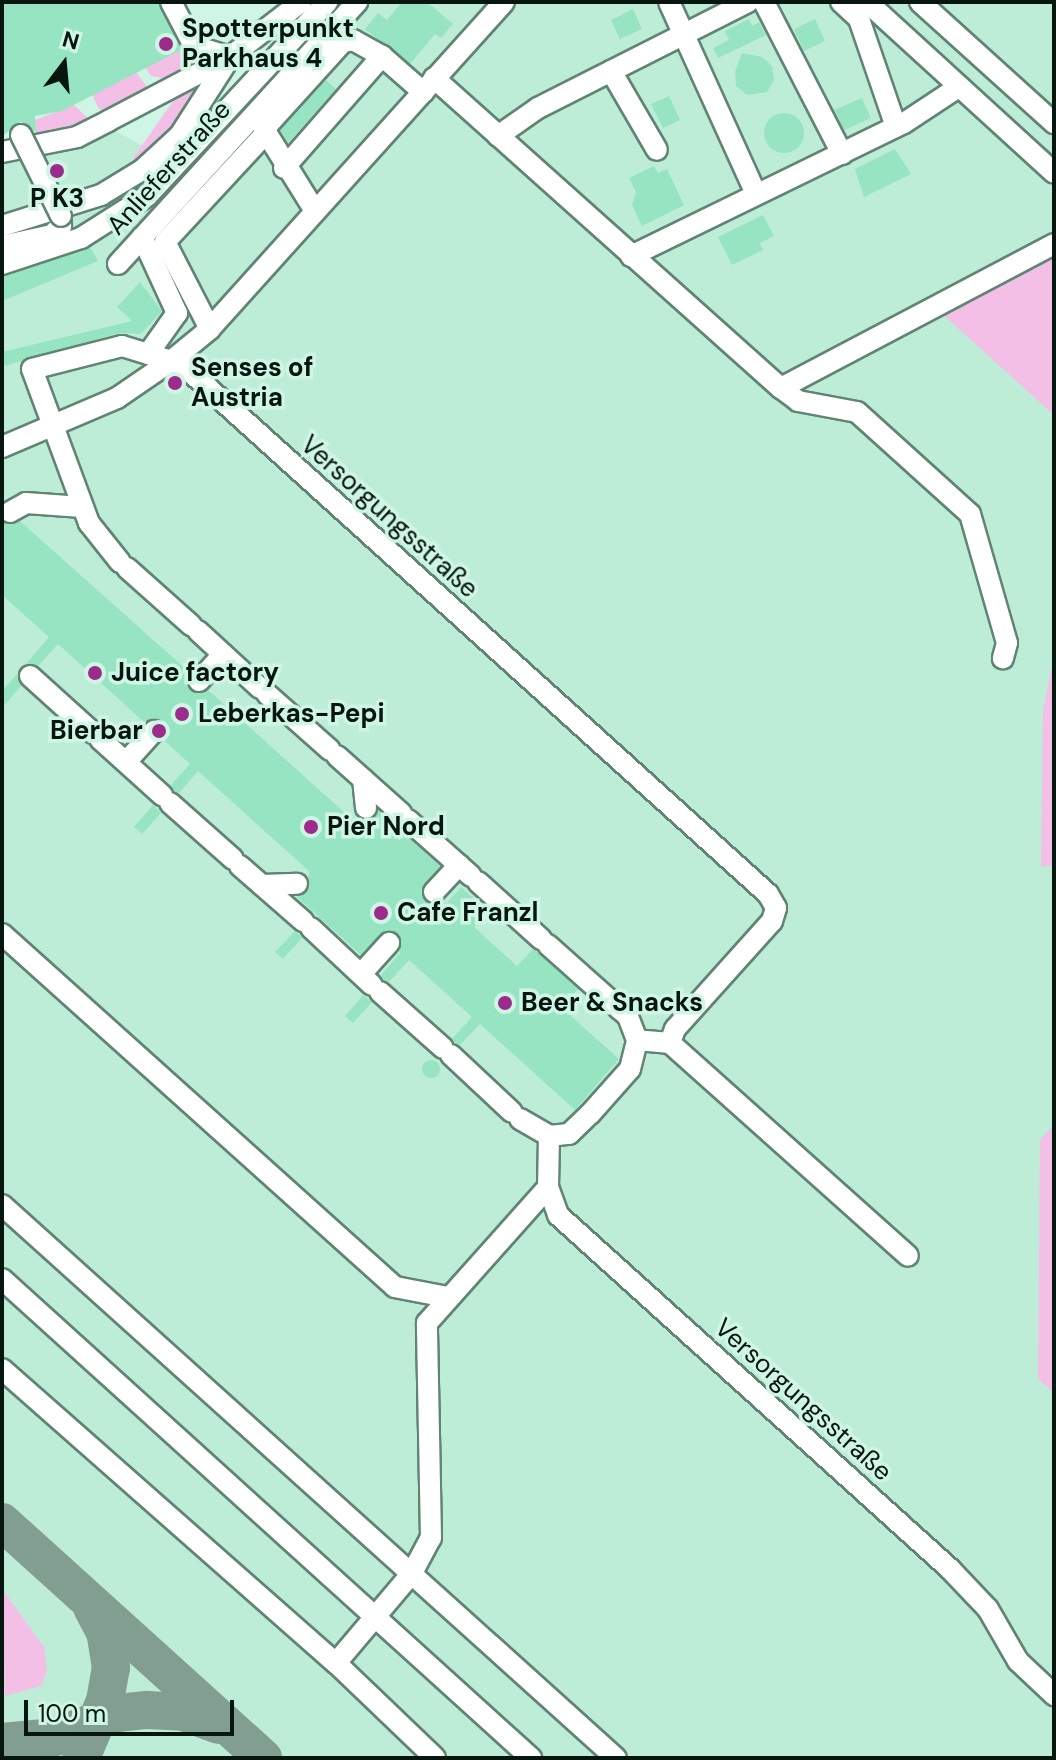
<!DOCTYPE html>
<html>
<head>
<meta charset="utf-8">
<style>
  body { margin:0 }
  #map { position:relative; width:1056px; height:1760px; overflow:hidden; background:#cff6e4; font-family:"DM Sans",sans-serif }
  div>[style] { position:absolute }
  .built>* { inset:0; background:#bdedd7 }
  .green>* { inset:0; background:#f3bfe7 }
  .taxiway>* { height:38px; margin:-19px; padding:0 19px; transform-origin:19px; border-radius:19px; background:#819e91 }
  .building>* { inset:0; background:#97e4c2 }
  .round { border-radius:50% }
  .roads { filter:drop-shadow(2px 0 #618474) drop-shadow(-2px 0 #618474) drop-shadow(0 2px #618474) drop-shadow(0 -2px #618474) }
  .minor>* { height:20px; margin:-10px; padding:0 10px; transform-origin:10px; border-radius:10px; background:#fff }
  .bridges { filter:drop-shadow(2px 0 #618474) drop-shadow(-2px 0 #618474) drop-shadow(0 2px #618474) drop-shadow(0 -2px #618474) }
  .minor-bridge>* { height:20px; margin:-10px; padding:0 10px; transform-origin:10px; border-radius:10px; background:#fff }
  .dots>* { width:22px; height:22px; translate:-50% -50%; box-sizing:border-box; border:4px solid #cff6e4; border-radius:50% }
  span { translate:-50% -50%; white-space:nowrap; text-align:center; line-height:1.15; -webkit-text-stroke:7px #cff6e4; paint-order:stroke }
  .poi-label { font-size:26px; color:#081610; font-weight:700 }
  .left { translate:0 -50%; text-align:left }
  .right { translate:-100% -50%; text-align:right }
  .street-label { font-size:26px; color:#081610 }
  .frame { position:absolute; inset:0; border:4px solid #081610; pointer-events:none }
  .north { position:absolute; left:24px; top:24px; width:80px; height:80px; -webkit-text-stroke:6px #cff6e4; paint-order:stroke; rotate:16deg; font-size:22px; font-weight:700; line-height:32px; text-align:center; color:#081610 }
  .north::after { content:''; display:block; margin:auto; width:28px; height:36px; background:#081610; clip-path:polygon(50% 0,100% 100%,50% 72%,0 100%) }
  .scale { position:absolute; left:24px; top:1700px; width:210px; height:36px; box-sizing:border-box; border:4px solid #081610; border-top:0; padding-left:10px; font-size:24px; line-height:28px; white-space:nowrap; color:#081610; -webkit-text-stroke:6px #cff6e4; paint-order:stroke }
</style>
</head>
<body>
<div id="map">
  <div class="built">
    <i style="clip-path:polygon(373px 2px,1054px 2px,1054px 1758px,2px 1758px,2px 162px,114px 130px,207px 181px)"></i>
  </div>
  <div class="green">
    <i style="clip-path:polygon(184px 49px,208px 62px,169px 79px,151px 76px,145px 67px)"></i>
    <i style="clip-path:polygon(136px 72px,150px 91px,109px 111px,99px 109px,92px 94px)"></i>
    <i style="clip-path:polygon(212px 77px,175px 129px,136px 163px,133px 158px,174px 100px)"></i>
    <i style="clip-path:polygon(74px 105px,91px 121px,36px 133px,35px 120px)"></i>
    <i style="clip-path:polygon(1054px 249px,1054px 415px,940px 312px)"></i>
    <i style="clip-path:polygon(1054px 656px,1054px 865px,1041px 867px,1043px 710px)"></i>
    <i style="clip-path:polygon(1054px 1125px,1054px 1393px,1038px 1379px,1040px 1140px)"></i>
    <i style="clip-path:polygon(2px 1589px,44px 1647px,47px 1671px,41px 1686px,5px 1696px)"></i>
  </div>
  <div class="taxiway">
    <i style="left:2px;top:1522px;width:352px;rotate:42.1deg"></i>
    <i style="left:2px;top:1742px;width:53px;rotate:-5.4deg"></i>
    <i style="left:55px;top:1737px;width:66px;rotate:-21.2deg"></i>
    <i style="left:117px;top:1713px;width:30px;rotate:-6deg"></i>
    <i style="left:147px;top:1710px;width:36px;rotate:3deg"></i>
    <i style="left:183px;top:1712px;width:38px;rotate:20deg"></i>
    <i style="left:81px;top:1758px;width:62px;rotate:-67.2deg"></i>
    <i style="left:105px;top:1701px;width:34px;rotate:-80deg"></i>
    <i style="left:111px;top:1668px;width:36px;rotate:-99deg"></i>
    <i style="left:105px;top:1632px;width:27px;rotate:-118deg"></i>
  </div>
  <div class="building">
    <i style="clip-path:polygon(2px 2px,158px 2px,181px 50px,62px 111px,35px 116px,36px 132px,21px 122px,2px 136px)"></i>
    <i style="clip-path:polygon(402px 2px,427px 2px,453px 24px,441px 38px,435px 34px,410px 64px,365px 29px,378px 13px,387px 20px)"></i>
    <i style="clip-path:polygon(633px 9px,642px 29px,620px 39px,611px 20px)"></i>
    <i style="clip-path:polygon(749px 19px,752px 26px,759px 22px,766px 35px,718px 58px,713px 48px,729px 40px,725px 31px)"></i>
    <i style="clip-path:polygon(815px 19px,825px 41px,804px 51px,794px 29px)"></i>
    <i style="clip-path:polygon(742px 53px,762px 57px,772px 66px,774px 80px,767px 92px,747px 95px,736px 86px,735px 72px)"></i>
    <i style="clip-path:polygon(326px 80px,336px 89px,288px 143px,280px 130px)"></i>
    <i style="clip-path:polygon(669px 96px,680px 120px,663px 128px,651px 104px)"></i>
    <i style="clip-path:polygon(862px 98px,871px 118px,844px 130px,834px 110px)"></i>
    <i class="round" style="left:764px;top:113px;width:40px;height:40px"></i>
    <i style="clip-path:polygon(895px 149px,911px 174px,864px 197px,855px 169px)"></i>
    <i style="clip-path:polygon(654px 166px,658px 173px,667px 169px,684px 205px,642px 226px,632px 205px,636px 192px,629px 178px)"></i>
    <i style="clip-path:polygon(763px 215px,774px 236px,760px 243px,763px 250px,732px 265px,718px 237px)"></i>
    <i style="clip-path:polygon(90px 247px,98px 261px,2px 301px,2px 277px)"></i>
    <i style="clip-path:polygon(140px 282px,162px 311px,141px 334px,119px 333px,4px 366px,2px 352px,132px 321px,117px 307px)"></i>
    <i style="clip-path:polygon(20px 521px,189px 672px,191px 691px,208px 690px,354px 821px,373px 819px,378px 810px,440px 866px,422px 888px,426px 902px,447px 903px,461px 887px,488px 911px,474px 927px,517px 966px,533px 949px,578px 989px,562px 1008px,619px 1059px,575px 1110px,480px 1024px,460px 1045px,455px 1043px,452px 1039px,472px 1017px,409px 960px,389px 982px,384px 980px,381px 975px,400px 953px,398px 934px,384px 931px,361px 955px,297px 897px,309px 889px,309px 871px,198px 771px,179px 793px,174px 791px,171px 785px,190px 764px,164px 740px,162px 721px,144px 722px,58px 644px,38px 666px,26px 664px,49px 637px,2px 595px,2px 522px)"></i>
    <i style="clip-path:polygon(17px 674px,21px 686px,2px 708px,2px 691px)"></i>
    <i style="clip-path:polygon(153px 805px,161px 813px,142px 834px,134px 827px)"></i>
    <i style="clip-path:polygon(295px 931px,302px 938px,283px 959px,275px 952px)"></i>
    <i style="clip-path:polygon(363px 995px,372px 1002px,353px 1023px,345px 1016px)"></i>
    <i class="round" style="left:422px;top:1060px;width:18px;height:18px"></i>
  </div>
  <div class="roads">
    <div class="minor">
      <i style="left:171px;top:2px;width:50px;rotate:62.4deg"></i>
      <i style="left:194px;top:46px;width:38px;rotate:17deg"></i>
      <i style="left:504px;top:2px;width:440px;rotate:132deg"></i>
      <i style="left:210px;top:329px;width:50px;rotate:140.6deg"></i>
      <i style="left:171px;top:361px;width:17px;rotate:25deg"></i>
      <i style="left:186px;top:368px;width:784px;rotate:42.11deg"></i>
      <i style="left:768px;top:894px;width:16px;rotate:60deg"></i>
      <i style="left:776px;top:908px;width:14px;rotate:107deg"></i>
      <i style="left:772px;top:921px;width:145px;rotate:131.9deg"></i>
      <i style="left:675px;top:1029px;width:15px;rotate:110deg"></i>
      <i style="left:670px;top:1043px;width:33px;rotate:-175deg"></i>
      <i style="left:669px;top:2px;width:209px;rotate:65.6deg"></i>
      <i style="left:764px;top:2px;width:171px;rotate:62.8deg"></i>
      <i style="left:841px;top:2px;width:25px;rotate:43deg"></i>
      <i style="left:859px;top:19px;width:114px;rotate:71.1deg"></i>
      <i style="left:867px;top:2px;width:253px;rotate:42.4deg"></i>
      <i style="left:920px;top:2px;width:181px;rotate:42.1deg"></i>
      <i style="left:611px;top:71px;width:91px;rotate:59.8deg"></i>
      <i style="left:434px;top:78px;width:465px;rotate:41.8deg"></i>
      <i style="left:781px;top:388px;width:21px;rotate:37deg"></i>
      <i style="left:798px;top:401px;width:60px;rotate:10.6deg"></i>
      <i style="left:857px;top:412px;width:152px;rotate:42.1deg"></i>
      <i style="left:970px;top:514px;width:134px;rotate:74deg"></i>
      <i style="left:1007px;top:643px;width:16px;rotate:105deg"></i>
      <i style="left:498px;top:136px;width:49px;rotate:-35deg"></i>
      <i style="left:538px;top:108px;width:235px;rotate:-26.8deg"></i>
      <i style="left:2px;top:152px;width:76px;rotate:-11.3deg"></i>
      <i style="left:77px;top:137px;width:35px;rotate:-27deg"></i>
      <i style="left:108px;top:121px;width:138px;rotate:-27.7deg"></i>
      <i style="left:230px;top:57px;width:90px;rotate:-37.8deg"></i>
      <i style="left:284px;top:168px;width:149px;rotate:-48.8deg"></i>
      <i style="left:315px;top:211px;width:97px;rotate:-121.9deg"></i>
      <i style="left:264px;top:129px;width:118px;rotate:-47.8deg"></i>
      <i style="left:343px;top:42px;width:10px;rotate:-11deg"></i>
      <i style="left:353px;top:40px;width:33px;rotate:29deg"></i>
      <i style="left:382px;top:56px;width:55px;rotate:41.3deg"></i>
      <i style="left:2px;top:226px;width:104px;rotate:-17.4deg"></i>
      <i style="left:101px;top:195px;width:48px;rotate:-31.4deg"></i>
      <i style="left:142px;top:170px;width:52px;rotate:-42.6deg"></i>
      <i style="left:180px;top:135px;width:93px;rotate:-57.3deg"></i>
      <i style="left:142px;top:237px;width:84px;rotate:65.3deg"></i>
      <i style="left:177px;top:313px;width:50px;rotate:125.3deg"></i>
      <i style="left:2px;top:246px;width:51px;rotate:-12.4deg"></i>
      <i style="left:52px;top:235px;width:13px;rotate:-45deg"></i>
      <i style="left:61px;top:226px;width:10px;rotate:-90deg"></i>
      <i style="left:631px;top:256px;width:304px;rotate:-26deg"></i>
      <i style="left:904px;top:123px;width:64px;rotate:-33.4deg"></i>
      <i style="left:2px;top:264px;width:83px;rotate:-18.2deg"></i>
      <i style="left:81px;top:238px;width:78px;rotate:-32.5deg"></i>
      <i style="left:147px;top:196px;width:265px;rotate:-47.1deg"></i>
      <i style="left:118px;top:264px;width:355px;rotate:-47.6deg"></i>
      <i style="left:210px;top:329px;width:98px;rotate:-117.3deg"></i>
      <i style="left:165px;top:242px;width:146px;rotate:-47.2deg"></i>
      <i style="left:781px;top:388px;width:309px;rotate:-27.8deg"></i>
      <i style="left:2px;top:447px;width:125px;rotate:-23.1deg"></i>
      <i style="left:117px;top:398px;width:65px;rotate:-34.4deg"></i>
      <i style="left:10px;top:512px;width:18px;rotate:-29deg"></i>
      <i style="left:26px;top:503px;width:56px;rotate:4.1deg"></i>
      <i style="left:120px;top:562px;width:50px;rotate:-128.5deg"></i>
      <i style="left:89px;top:523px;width:164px;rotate:-110.3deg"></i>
      <i style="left:32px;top:369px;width:93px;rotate:-14.3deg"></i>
      <i style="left:122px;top:346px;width:51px;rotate:17deg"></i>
      <i style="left:127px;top:568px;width:86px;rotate:41.7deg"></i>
      <i style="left:198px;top:631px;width:84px;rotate:42.6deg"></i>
      <i style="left:30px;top:676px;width:85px;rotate:42.1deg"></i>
      <i style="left:199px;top:681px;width:36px;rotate:-48deg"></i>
      <i style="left:267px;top:694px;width:84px;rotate:41.6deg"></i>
      <i style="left:100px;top:739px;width:84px;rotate:42.1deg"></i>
      <i style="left:337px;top:756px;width:86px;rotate:41.7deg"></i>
      <i style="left:126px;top:762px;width:42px;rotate:-47.9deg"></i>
      <i style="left:363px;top:779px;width:29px;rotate:84deg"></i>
      <i style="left:170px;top:803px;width:84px;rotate:41.6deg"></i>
      <i style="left:408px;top:820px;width:84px;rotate:41.6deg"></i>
      <i style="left:240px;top:866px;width:84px;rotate:41.1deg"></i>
      <i style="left:478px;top:882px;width:85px;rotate:42.1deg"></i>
      <i style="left:262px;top:885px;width:35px;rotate:-2deg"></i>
      <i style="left:434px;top:892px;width:37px;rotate:-47deg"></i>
      <i style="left:311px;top:928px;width:83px;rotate:43.1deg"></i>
      <i style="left:2px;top:934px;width:528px;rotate:41.93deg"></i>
      <i style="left:395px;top:1287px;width:53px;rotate:10.9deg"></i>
      <i style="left:548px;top:945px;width:86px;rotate:41.7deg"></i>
      <i style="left:361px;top:974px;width:42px;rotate:-47.9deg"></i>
      <i style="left:380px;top:992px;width:84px;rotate:41.6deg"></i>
      <i style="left:670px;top:1043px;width:319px;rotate:41.8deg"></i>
      <i style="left:451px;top:1055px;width:83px;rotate:43.1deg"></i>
      <i style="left:520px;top:1119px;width:34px;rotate:30deg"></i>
      <i style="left:549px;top:1136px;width:20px;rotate:-6deg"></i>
      <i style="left:569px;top:1134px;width:29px;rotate:-44deg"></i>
      <i style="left:590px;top:1114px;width:60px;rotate:-48.4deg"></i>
      <i style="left:630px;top:1069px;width:30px;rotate:-76deg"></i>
      <i style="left:637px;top:1040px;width:26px;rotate:-111deg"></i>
      <i style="left:628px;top:1016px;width:13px;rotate:-141deg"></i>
      <i style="left:549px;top:1136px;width:51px;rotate:91.1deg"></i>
      <i style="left:548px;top:1187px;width:30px;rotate:70deg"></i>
      <i style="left:558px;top:1215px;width:528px;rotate:42.08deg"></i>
      <i style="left:950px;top:1569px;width:55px;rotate:46.5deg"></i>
      <i style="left:988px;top:1609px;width:60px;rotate:60deg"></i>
      <i style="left:1018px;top:1661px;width:50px;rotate:43.4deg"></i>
      <i style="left:2px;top:1205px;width:826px;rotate:42.01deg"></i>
      <i style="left:2px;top:1279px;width:714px;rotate:42.16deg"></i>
      <i style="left:2px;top:1369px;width:445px;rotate:41.4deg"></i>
      <i style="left:336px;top:1663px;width:118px;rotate:-49.8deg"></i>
      <i style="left:412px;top:1573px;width:40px;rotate:-62deg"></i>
      <i style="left:431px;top:1538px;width:215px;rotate:-91.1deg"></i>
      <i style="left:427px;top:1323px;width:182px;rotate:-48.3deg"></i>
      <i style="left:336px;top:1663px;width:137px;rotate:43.8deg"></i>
    </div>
  </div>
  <div class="bridges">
    <div class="minor-bridge">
      <i style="left:21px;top:135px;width:90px;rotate:63.7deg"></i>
    </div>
  </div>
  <div class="dots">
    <i style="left:166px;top:44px;background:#9b2c8b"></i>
    <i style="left:57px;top:171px;background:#9b2c8b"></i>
    <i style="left:175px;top:383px;background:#9b2c8b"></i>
    <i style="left:95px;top:673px;background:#9b2c8b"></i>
    <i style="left:182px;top:714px;background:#9b2c8b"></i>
    <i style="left:159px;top:731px;background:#9b2c8b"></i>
    <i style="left:311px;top:827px;background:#9b2c8b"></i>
    <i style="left:381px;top:913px;background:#9b2c8b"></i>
    <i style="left:505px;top:1003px;background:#9b2c8b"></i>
  </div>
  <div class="poi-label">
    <span class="left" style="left:182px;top:44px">Spotterpunkt<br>Parkhaus 4</span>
    <span style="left:57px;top:199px">P K3</span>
    <span class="left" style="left:191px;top:383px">Senses of<br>Austria</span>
    <span class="left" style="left:111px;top:673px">Juice factory</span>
    <span class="left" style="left:198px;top:714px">Leberkas-Pepi</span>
    <span class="right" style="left:143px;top:731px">Bierbar</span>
    <span class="left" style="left:327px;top:827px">Pier Nord</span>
    <span class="left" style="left:397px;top:913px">Cafe Franzl</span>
    <span class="left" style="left:521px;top:1003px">Beer &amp; Snacks</span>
  </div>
  <div class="street-label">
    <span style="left:169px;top:168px;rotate:-48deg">Anlieferstraße</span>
    <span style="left:389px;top:517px;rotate:42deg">Versorgungsstraße</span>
    <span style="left:803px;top:1400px;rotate:42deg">Versorgungsstraße</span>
  </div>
  <div class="frame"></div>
  <div class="north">N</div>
  <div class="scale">100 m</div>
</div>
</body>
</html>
